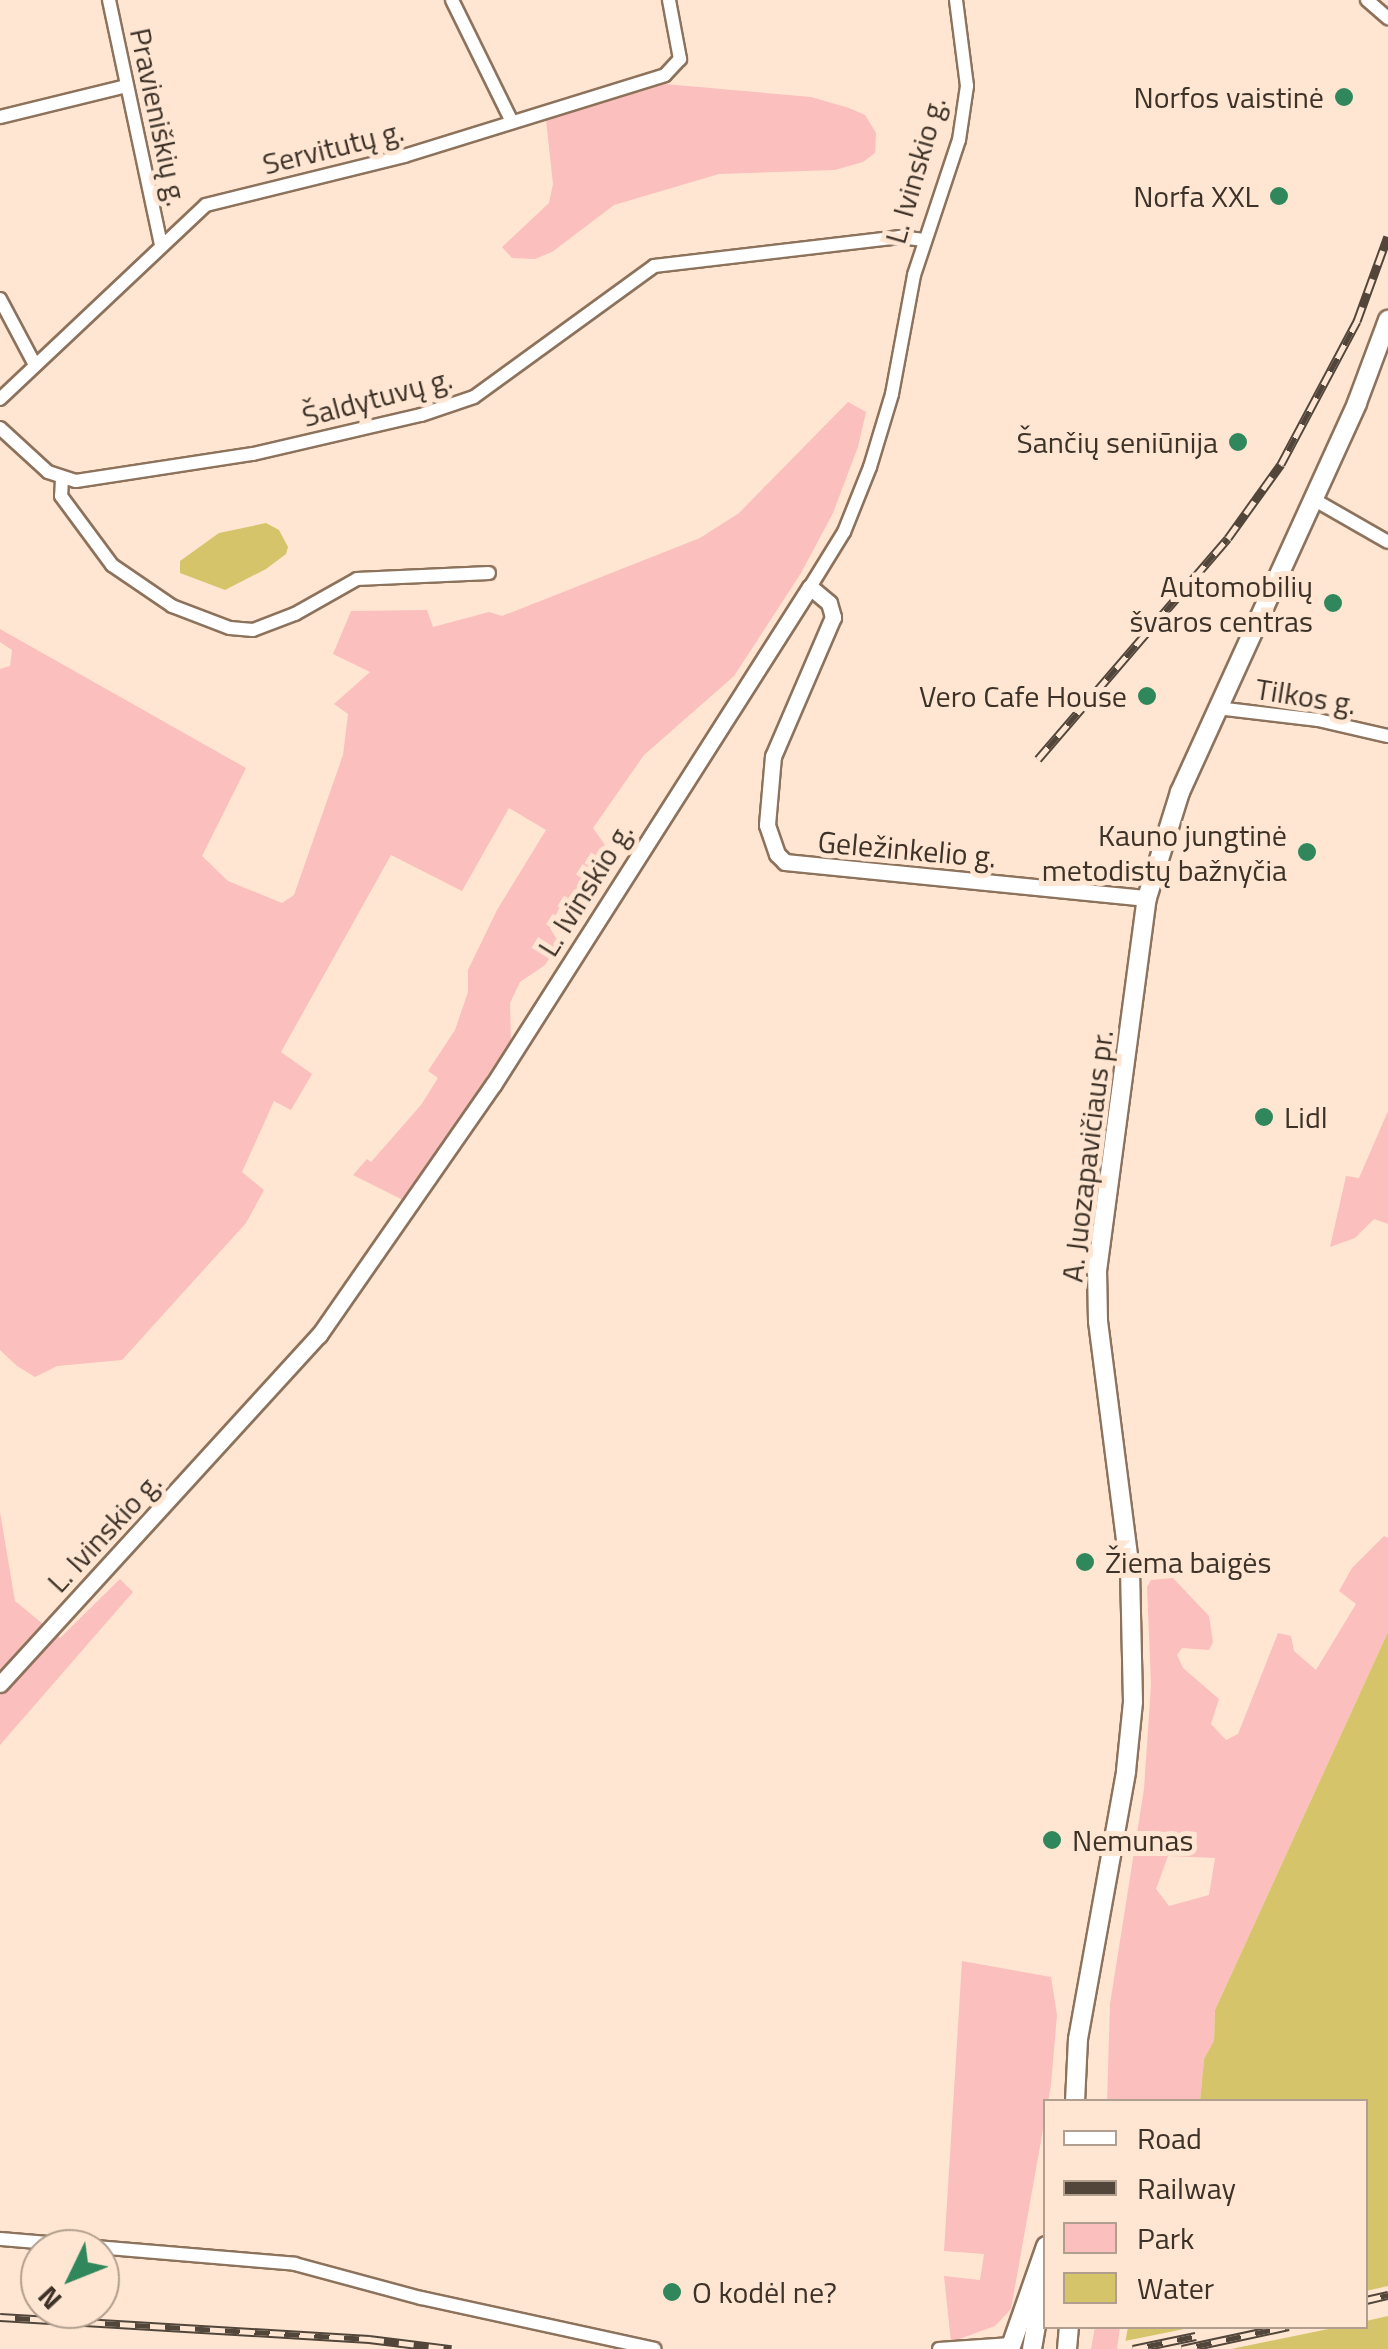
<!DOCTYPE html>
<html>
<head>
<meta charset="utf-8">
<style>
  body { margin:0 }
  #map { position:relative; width:1388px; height:2349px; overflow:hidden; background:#ffe6d2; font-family:"Titillium Web",sans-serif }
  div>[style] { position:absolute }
  .green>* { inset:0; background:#fbbfbd }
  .water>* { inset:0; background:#d5c46a }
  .pier>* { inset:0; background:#ffe6d2 }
  .roads { filter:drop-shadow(2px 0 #8d725c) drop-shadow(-2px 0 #8d725c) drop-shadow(0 2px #8d725c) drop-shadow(0 -2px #8d725c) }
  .minor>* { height:12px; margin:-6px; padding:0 6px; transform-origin:6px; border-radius:6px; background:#fff }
  .tertiary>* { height:15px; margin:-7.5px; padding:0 7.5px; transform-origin:7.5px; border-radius:7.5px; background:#fff }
  .secondary>* { height:18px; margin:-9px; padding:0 9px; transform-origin:9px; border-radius:9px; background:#fff }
  .rail>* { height:9px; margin-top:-4.5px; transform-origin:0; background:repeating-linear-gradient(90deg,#ffe6d2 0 15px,#52463b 0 30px); box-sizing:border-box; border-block:2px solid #52463b }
  .dots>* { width:28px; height:28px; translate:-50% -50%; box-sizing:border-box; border:5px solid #ffe6d2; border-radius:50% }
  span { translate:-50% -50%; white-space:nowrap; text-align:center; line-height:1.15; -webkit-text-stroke:10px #ffe6d2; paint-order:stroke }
  .poi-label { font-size:30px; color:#3d3228 }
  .right { translate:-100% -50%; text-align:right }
  .left { translate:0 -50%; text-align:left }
  .street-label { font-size:30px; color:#3d3228 }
  .legend { position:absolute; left:1043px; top:2099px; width:325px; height:230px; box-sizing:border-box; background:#ffe6d2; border:2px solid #b19e8e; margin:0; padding:12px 18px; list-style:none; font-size:30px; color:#3d3228 }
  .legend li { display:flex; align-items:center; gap:20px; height:50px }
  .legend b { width:50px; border:2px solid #b19e8e }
  .north { position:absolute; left:20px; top:2229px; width:100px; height:100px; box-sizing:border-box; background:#ffe6d2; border:2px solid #b19e8e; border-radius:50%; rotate:227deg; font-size:28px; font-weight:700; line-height:40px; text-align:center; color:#3d3228 }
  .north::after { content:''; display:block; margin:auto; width:35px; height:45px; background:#2f875b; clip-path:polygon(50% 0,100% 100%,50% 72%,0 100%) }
</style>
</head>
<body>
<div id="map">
  <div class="green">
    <i style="clip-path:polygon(665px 84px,811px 97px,849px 108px,865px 115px,876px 133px,875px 153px,863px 162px,835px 170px,719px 174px,614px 205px,552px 252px,535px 259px,512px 258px,502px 247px,549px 203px,553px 184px,546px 120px)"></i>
    <i style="clip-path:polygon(848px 402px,866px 412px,858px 447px,833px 513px,801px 573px,734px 676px,644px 755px,593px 828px,614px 858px,577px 901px,561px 904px,550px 928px,559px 943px,545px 965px,520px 982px,510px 1003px,511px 1041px,405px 1201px,353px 1175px,367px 1159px,371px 1162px,421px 1105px,438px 1078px,428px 1071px,455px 1030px,468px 992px,468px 970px,497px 910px,546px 830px,509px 808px,462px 891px,391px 855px,281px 1052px,312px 1074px,291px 1110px,274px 1101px,242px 1172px,264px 1190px,246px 1223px,122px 1360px,57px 1366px,35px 1377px,17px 1366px,0 1350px,0 669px,10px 666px,12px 650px,0 642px,0 629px,246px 768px,202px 856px,228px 881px,282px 903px,294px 895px,343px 755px,348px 714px,334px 704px,370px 672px,333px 654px,351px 611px,427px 610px,433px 627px,489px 612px,502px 616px,700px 538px,739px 513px)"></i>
    <i style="clip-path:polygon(1388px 1111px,1388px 1224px,1374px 1219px,1355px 1238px,1330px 1247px,1346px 1176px,1359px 1178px)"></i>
    <i style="clip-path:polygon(0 1512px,15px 1601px,60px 1638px,120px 1579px,133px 1592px,0 1745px)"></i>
    <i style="clip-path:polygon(evenodd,1384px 1536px,1388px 1538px,1388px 1632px,1215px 2010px,1214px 2042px,1204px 2059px,1200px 2101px,1107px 2102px,1110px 2004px,1144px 1789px,1151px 1685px,1147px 1587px,1151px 1580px,1173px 1578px,1209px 1616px,1213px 1642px,1209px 1650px,1182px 1648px,1177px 1655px,1183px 1668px,1219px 1699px,1211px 1724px,1226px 1740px,1238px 1734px,1278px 1633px,1291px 1636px,1294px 1651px,1316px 1670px,1356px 1604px,1339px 1591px,1352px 1568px,1384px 1536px,1168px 1856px,1215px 1858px,1209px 1895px,1169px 1906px,1156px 1889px,1168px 1856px)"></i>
    <i style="clip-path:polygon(962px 1961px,1051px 1977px,1057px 2015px,1051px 2085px,1011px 2309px,995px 2326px,951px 2342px,944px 2276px,980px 2280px,984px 2254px,944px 2251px)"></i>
    <i style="clip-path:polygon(1095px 2327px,1120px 2327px,1117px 2349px,1091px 2349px)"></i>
  </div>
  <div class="water">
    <i style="clip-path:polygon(266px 523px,279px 530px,288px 547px,286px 554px,266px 569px,225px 590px,180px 573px,180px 561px,219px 533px)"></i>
    <i style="clip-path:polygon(1388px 1632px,1388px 2349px,1124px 2349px,1128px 2327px,1366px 2326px,1366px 2102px,1200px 2101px,1204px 2059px,1214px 2041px,1215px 2010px)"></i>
  </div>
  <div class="pier">
    <i style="clip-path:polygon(1388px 2286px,1388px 2316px,1366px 2321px,1366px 2291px)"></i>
    <i style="clip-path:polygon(1194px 2327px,1194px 2326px,1338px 2327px,1231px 2349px,1119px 2349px,1120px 2342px)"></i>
  </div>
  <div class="roads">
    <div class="minor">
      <i style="left:109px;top:0;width:249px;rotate:78deg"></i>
      <i style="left:452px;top:0;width:136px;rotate:63.8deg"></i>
      <i style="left:1367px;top:0;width:28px;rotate:41deg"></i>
      <i style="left:0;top:117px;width:130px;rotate:-13.8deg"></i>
      <i style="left:0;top:299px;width:72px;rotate:62deg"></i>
      <i style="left:0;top:399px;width:283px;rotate:-43.3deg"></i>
      <i style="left:206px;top:205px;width:204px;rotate:-13.9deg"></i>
      <i style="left:404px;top:156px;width:273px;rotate:-17.2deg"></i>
      <i style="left:665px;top:75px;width:22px;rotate:-47deg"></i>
      <i style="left:680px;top:59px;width:60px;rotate:-100.6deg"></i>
      <i style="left:0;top:428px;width:65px;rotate:42.5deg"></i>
      <i style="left:48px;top:472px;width:29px;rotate:18deg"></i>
      <i style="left:76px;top:481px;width:179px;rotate:-8.7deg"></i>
      <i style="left:253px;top:454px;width:172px;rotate:-13.1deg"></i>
      <i style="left:421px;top:415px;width:56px;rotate:-18.8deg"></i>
      <i style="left:474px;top:397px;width:223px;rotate:-36deg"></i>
      <i style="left:654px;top:266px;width:248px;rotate:-6.7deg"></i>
      <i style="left:900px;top:237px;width:24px;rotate:7deg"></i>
      <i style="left:62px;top:479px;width:17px;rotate:93deg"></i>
      <i style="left:61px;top:496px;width:86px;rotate:53.5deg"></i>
      <i style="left:112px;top:565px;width:73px;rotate:34.3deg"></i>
      <i style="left:172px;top:606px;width:62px;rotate:20.8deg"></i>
      <i style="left:230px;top:628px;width:23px;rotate:5deg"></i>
      <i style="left:253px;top:630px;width:45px;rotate:-20.9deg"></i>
      <i style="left:295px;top:614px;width:71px;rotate:-29.4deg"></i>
      <i style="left:357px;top:579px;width:132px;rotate:-2.6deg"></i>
      <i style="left:1313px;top:499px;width:86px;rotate:29.8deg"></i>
      <i style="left:810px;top:587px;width:65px;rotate:-58.3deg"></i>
      <i style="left:844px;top:532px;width:70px;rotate:-68.2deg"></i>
      <i style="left:870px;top:467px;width:76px;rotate:-73.2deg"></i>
      <i style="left:892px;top:394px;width:121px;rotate:-79.5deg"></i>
      <i style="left:914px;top:275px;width:142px;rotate:-71.6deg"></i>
      <i style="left:959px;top:140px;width:55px;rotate:-81.6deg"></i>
      <i style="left:967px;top:86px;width:87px;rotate:-97.3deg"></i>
      <i style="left:1217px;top:708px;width:102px;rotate:6.8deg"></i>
      <i style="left:1318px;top:720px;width:72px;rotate:12.9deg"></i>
      <i style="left:0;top:2239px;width:296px;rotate:4.8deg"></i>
      <i style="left:295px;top:2264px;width:131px;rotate:15.1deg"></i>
      <i style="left:421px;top:2298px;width:239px;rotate:12.3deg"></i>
      <i style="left:939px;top:2349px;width:72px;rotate:-4deg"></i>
    </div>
    <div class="tertiary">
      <i style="left:0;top:1684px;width:473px;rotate:-47.6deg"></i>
      <i style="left:319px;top:1335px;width:305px;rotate:-55.2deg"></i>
      <i style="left:493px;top:1085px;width:590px;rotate:-57.52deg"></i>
      <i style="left:810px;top:587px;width:25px;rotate:40deg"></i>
      <i style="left:829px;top:603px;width:15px;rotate:74deg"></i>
      <i style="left:833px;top:617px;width:151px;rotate:113.3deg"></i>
      <i style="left:773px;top:756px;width:69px;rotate:95deg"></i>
      <i style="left:767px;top:825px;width:31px;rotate:71deg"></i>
      <i style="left:777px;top:854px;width:11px;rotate:45deg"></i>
      <i style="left:785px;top:862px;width:364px;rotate:5.7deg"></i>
    </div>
    <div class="secondary">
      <i style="left:1075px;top:2102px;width:63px;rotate:-87.3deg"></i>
      <i style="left:1078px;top:2039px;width:272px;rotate:-79.8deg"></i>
      <i style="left:1126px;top:1771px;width:69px;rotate:-84.2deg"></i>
      <i style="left:1133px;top:1702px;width:131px;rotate:-91.3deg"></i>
      <i style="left:1130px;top:1571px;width:252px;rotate:-97.3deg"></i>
      <i style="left:1098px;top:1321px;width:50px;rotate:-91.1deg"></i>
      <i style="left:1097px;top:1271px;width:376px;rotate:-82.4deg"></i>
      <i style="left:1147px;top:898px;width:111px;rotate:-72.7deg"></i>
      <i style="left:1180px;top:792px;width:427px;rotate:-65.5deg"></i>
      <i style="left:1357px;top:403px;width:89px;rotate:-69.5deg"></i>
      <i style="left:1010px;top:2349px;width:109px;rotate:-70.7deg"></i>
      <i style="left:1032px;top:2349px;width:77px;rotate:-80.3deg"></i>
      <i style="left:1067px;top:2349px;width:23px;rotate:-85deg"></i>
    </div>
  </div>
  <div class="rail">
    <i style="left:1038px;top:759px;width:291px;rotate:-49.3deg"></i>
    <i style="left:1228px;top:538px;width:91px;rotate:-54.4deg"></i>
    <i style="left:1281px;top:464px;width:162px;rotate:-62deg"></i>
    <i style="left:1357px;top:321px;width:90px;rotate:-70deg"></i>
    <i style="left:1366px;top:2300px;width:23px;rotate:-13deg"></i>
    <i style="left:0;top:2317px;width:370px;rotate:3.4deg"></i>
    <i style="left:369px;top:2339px;width:83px;rotate:7deg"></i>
    <i style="left:1133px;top:2349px;width:64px;rotate:-11.7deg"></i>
    <i style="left:1182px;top:2349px;width:109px;rotate:-12.1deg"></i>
  </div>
  <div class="dots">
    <i style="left:1344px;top:97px;background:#2f875b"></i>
    <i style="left:1279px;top:196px;background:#2f875b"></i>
    <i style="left:1238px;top:442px;background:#2f875b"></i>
    <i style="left:1333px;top:603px;background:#2f875b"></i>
    <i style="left:1147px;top:696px;background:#2f875b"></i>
    <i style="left:1307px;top:852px;background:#2f875b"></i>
    <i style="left:1264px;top:1117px;background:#2f875b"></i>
    <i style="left:1085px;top:1562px;background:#2f875b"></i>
    <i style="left:1052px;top:1840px;background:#2f875b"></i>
    <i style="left:672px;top:2292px;background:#2f875b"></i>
  </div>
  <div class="poi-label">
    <span class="right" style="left:1324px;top:97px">Norfos vaistinė</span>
    <span class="right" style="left:1259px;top:196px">Norfa XXL</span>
    <span class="right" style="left:1218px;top:442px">Šančių seniūnija</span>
    <span class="right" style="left:1313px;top:603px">Automobilių<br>švaros centras</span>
    <span class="right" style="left:1127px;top:696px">Vero Cafe House</span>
    <span class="right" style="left:1287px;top:852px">Kauno jungtinė<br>metodistų bažnyčia</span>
    <span class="left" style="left:1284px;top:1117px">Lidl</span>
    <span class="left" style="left:1105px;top:1562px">Žiema baigės</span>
    <span class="left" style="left:1072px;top:1840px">Nemunas</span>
    <span class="left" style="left:692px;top:2292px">O kodėl ne?</span>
  </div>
  <div class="street-label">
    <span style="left:159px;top:117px;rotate:78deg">Pravieniškių g.</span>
    <span style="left:333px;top:147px;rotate:-14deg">Servitutų g.</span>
    <span style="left:915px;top:170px;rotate:-74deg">L. Ivinskio g.</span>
    <span style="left:377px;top:397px;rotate:-15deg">Šaldytuvų g.</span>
    <span style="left:1306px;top:696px;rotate:9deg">Tilkos g.</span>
    <span style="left:907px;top:849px;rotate:5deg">Geležinkelio g.</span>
    <span style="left:585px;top:889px;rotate:-58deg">L. Ivinskio g.</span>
    <span style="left:1087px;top:1156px;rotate:-83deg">A. Juozapavičiaus pr.</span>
    <span style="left:104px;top:1532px;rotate:-47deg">L. Ivinskio g.</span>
  </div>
  <ul class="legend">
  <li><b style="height:12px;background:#fff"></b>Road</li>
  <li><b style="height:12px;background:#52463b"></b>Railway</li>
  <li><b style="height:28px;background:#fbbfbd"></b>Park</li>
  <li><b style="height:28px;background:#d5c46a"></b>Water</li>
  </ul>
  <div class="north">N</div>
</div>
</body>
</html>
